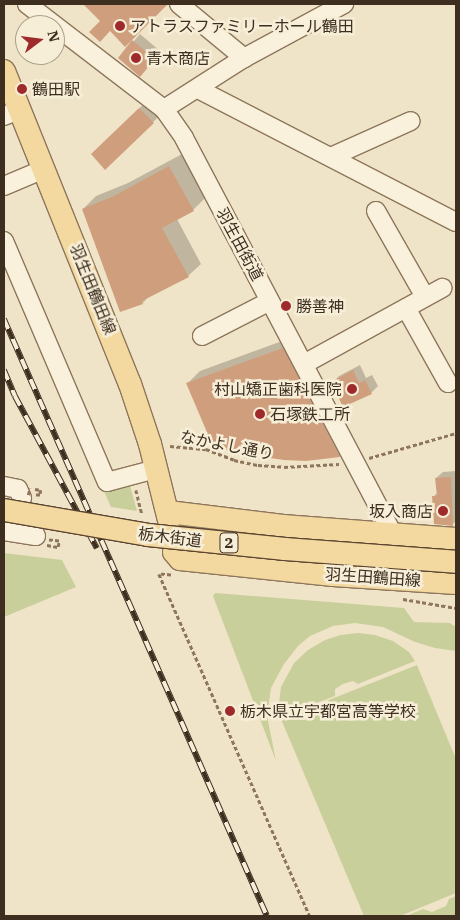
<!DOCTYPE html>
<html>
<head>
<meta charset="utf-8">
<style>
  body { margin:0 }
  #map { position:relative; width:460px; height:920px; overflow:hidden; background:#f0e4c8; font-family:"IBM Plex Serif","Noto Sans JP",serif }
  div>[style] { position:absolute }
  .green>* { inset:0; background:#c9cf9b }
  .shadow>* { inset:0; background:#0003 }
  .building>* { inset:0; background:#cf9f7d }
  .path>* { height:2.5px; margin-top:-1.25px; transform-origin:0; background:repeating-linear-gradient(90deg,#8d765c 0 4px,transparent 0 6.5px) }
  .roads { filter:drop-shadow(1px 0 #8d765c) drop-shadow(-1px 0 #8d765c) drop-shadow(0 1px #8d765c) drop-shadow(0 -1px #8d765c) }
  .minor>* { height:18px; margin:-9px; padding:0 9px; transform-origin:9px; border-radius:9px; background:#faf1dc }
  .major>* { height:22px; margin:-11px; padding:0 11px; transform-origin:11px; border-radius:11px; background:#f3d9a0 }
  .rail>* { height:5.5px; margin-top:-2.75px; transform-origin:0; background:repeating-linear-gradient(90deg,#f7eed8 0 11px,#3d2e20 0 22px); box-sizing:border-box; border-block:1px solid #3d2e20 }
  .path-bridge>* { height:2.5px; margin-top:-1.25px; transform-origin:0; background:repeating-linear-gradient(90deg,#8d765c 0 4px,transparent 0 6.5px) }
  .bridges { filter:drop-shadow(1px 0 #5b4430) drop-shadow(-1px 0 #5b4430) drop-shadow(0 1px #5b4430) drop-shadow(0 -1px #5b4430) }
  .major-bridge>* { height:22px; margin:-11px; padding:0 11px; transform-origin:11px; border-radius:11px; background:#f3d9a0 }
  .dots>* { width:14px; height:14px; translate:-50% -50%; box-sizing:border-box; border:2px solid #f7eed8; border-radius:50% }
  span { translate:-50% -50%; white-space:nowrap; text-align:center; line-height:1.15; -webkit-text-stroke:5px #f7eed8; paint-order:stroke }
  .shield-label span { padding:1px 4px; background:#f7eed8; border:1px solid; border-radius:4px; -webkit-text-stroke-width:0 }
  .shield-label { font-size:15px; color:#3d2e20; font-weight:700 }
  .poi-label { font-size:16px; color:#3d2e20 }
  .left { translate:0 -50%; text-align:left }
  .right { translate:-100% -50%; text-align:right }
  .street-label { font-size:16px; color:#3d2e20 }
  .frame { position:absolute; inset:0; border:5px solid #3d2e20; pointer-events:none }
  .north { position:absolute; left:15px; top:15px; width:50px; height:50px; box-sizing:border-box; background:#f7eed8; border:1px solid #ada18e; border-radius:50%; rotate:75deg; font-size:14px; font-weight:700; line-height:20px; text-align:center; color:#3d2e20 }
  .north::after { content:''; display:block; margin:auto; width:18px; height:22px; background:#9e2a2b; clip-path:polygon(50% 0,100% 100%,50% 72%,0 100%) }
</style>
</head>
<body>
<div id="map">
  <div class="green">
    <i style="clip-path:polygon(129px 482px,137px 511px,111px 507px,103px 489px)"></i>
    <i style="clip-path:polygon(4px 553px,62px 560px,76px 587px,4px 617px)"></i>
    <i style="clip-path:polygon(215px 593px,404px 608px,414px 622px,450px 623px,456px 627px,456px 651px,435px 648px,415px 642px,383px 627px,355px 623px,333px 626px,310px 636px,298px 646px,284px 664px,271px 688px,267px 716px,276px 761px,213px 596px)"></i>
    <i style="clip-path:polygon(358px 633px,375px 635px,393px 641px,409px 652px,415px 661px,358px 684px,353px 681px,343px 684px,335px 689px,335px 696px,280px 717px,278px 711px,281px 687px,294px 663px,308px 650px,325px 640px,341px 635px)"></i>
    <i style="clip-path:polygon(417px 665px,456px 759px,456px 893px,400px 916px,364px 916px,281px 719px)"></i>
    <i style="clip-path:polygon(456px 896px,456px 916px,406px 916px,423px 909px,432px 912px,446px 906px,449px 899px)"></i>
  </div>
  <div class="shadow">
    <i style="clip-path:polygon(93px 4px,166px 4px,125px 45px,89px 8px)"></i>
    <i style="clip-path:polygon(140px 34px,160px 51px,146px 69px,119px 58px)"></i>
    <i style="clip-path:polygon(152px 96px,166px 110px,153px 122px,92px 154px)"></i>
    <i style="clip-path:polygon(182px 154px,206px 197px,193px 210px,177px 219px,201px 264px,188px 276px,149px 296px,143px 303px,83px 209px,96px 196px,128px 183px)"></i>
    <i style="clip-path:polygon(296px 336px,352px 443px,340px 456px,306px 460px,187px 384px,200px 371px)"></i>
    <i style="clip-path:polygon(360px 365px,366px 378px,372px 375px,378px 386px,371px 393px,332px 383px,339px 376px)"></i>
    <i style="clip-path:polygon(456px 471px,456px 521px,453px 524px,433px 497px,438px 492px,436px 478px,443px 472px)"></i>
  </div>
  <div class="building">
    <i style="clip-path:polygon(83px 4px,168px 4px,125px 47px,110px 31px,100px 42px,89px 32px,100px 21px)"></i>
    <i style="clip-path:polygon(132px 40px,155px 59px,140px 77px,118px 58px)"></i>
    <i style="clip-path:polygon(139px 108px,154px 123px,105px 170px,91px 154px)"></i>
    <i style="clip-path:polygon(169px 166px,194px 211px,162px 228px,189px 277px,142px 301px,143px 304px,120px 312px,82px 209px,114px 196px)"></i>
    <i style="clip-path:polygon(283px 348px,340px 457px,306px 461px,284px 460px,234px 453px,212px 444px,186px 383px)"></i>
    <i style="clip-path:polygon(353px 370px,359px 383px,365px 380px,372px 394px,343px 407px,331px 382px)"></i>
    <i style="clip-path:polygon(451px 477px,453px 526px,434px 524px,432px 496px,437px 496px,435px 478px)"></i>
  </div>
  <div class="path">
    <i style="left:170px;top:446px;width:36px;rotate:5deg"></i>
    <i style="left:206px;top:449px;width:30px;rotate:21deg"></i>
    <i style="left:234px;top:460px;width:25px;rotate:12deg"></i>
    <i style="left:258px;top:465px;width:26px;rotate:4deg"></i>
    <i style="left:284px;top:467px;width:55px;rotate:-3.1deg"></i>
    <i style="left:369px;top:458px;width:91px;rotate:-16deg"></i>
    <i style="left:35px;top:489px;width:6px;rotate:9deg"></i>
    <i style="left:41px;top:490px;width:5px;rotate:101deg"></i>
    <i style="left:40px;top:495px;width:4px;rotate:180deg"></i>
    <i style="left:136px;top:490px;width:25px;rotate:76deg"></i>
    <i style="left:47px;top:545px;width:11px;rotate:10deg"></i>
    <i style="left:58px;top:547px;width:6px;rotate:-81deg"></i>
    <i style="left:59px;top:541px;width:10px;rotate:-174deg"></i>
    <i style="left:171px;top:575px;width:12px;rotate:-175deg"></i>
    <i style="left:159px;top:574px;width:374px;rotate:66.2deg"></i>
    <i style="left:403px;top:599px;width:54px;rotate:9.6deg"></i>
  </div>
  <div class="roads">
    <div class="minor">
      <i style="left:27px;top:4px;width:173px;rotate:37.5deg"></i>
      <i style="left:164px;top:109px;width:35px;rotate:55deg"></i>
      <i style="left:184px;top:138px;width:448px;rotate:62.2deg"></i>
      <i style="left:179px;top:4px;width:85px;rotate:39.7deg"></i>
      <i style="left:198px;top:89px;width:290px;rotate:27.3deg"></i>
      <i style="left:164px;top:109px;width:95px;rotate:-32.5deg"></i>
      <i style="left:244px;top:58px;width:114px;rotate:-28.4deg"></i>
      <i style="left:4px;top:116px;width:16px;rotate:-22deg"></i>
      <i style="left:333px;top:156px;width:85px;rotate:-24.2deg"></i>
      <i style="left:4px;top:186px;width:43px;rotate:-23deg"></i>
      <i style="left:376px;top:211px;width:99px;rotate:60.3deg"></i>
      <i style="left:4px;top:241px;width:262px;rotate:66.9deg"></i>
      <i style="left:107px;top:482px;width:51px;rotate:-14.9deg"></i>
      <i style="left:406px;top:308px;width:86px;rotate:60.8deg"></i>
      <i style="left:202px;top:336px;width:76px;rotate:-27.2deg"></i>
      <i style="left:304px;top:364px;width:158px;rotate:-28.8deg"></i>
      <i style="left:4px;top:486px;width:14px;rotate:12deg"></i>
      <i style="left:18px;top:489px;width:10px;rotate:66deg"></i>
      <i style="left:4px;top:531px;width:32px;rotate:9deg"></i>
      <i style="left:36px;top:536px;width:7px;rotate:-117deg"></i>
    </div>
    <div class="major">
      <i style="left:4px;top:71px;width:337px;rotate:68.1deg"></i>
      <i style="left:130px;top:384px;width:63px;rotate:71.6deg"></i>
      <i style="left:150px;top:444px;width:78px;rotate:76deg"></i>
      <i style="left:168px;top:512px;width:116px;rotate:6.9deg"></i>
      <i style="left:283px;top:526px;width:173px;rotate:4.3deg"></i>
      <i style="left:174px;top:552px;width:9px;rotate:49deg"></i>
      <i style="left:180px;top:559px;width:154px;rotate:6deg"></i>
      <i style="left:333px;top:575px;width:123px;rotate:3.7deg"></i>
    </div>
  </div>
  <div class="rail">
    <i style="left:4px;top:319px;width:652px;rotate:66.22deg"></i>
    <i style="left:4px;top:370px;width:28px;rotate:67deg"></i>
    <i style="left:15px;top:396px;width:173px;rotate:61.7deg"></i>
  </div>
  <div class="path-bridge">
    <i style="left:28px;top:495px;width:7px;rotate:-74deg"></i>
  </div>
  <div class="bridges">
    <div class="major-bridge">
      <i style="left:4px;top:510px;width:146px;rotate:9.8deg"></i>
      <i style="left:148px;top:535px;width:138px;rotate:5.8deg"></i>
      <i style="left:285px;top:549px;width:171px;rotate:4.3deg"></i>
    </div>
  </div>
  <div class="dots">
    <i style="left:120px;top:26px;background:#9e2a2b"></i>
    <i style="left:136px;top:58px;background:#9e2a2b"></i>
    <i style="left:22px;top:89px;background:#9e2a2b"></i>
    <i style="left:286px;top:306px;background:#9e2a2b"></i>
    <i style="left:352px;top:389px;background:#9e2a2b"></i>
    <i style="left:260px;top:414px;background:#9e2a2b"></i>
    <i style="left:443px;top:511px;background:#9e2a2b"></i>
    <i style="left:230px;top:711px;background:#9e2a2b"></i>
  </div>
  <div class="shield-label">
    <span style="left:229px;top:543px">2</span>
  </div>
  <div class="poi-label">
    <span class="left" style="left:130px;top:26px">アトラスファミリーホール鶴田</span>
    <span class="left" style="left:146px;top:58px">青木商店</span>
    <span class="left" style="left:32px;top:89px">鶴田駅</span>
    <span class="left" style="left:296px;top:306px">勝善神</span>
    <span class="right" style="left:342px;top:389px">村山矯正歯科医院</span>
    <span class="left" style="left:270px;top:414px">石塚鉄工所</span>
    <span class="right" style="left:433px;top:511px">坂入商店</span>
    <span class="left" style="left:240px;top:711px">栃木県立宇都宮高等学校</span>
  </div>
  <div class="street-label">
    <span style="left:240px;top:244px;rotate:62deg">羽生田街道</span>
    <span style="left:93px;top:289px;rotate:68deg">羽生田鶴田線</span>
    <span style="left:227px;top:445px;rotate:11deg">なかよし通り</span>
    <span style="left:170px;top:537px;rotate:7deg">栃木街道</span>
    <span style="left:373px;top:577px;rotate:4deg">羽生田鶴田線</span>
  </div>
  <div class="frame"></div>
  <div class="north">N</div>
</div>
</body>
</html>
